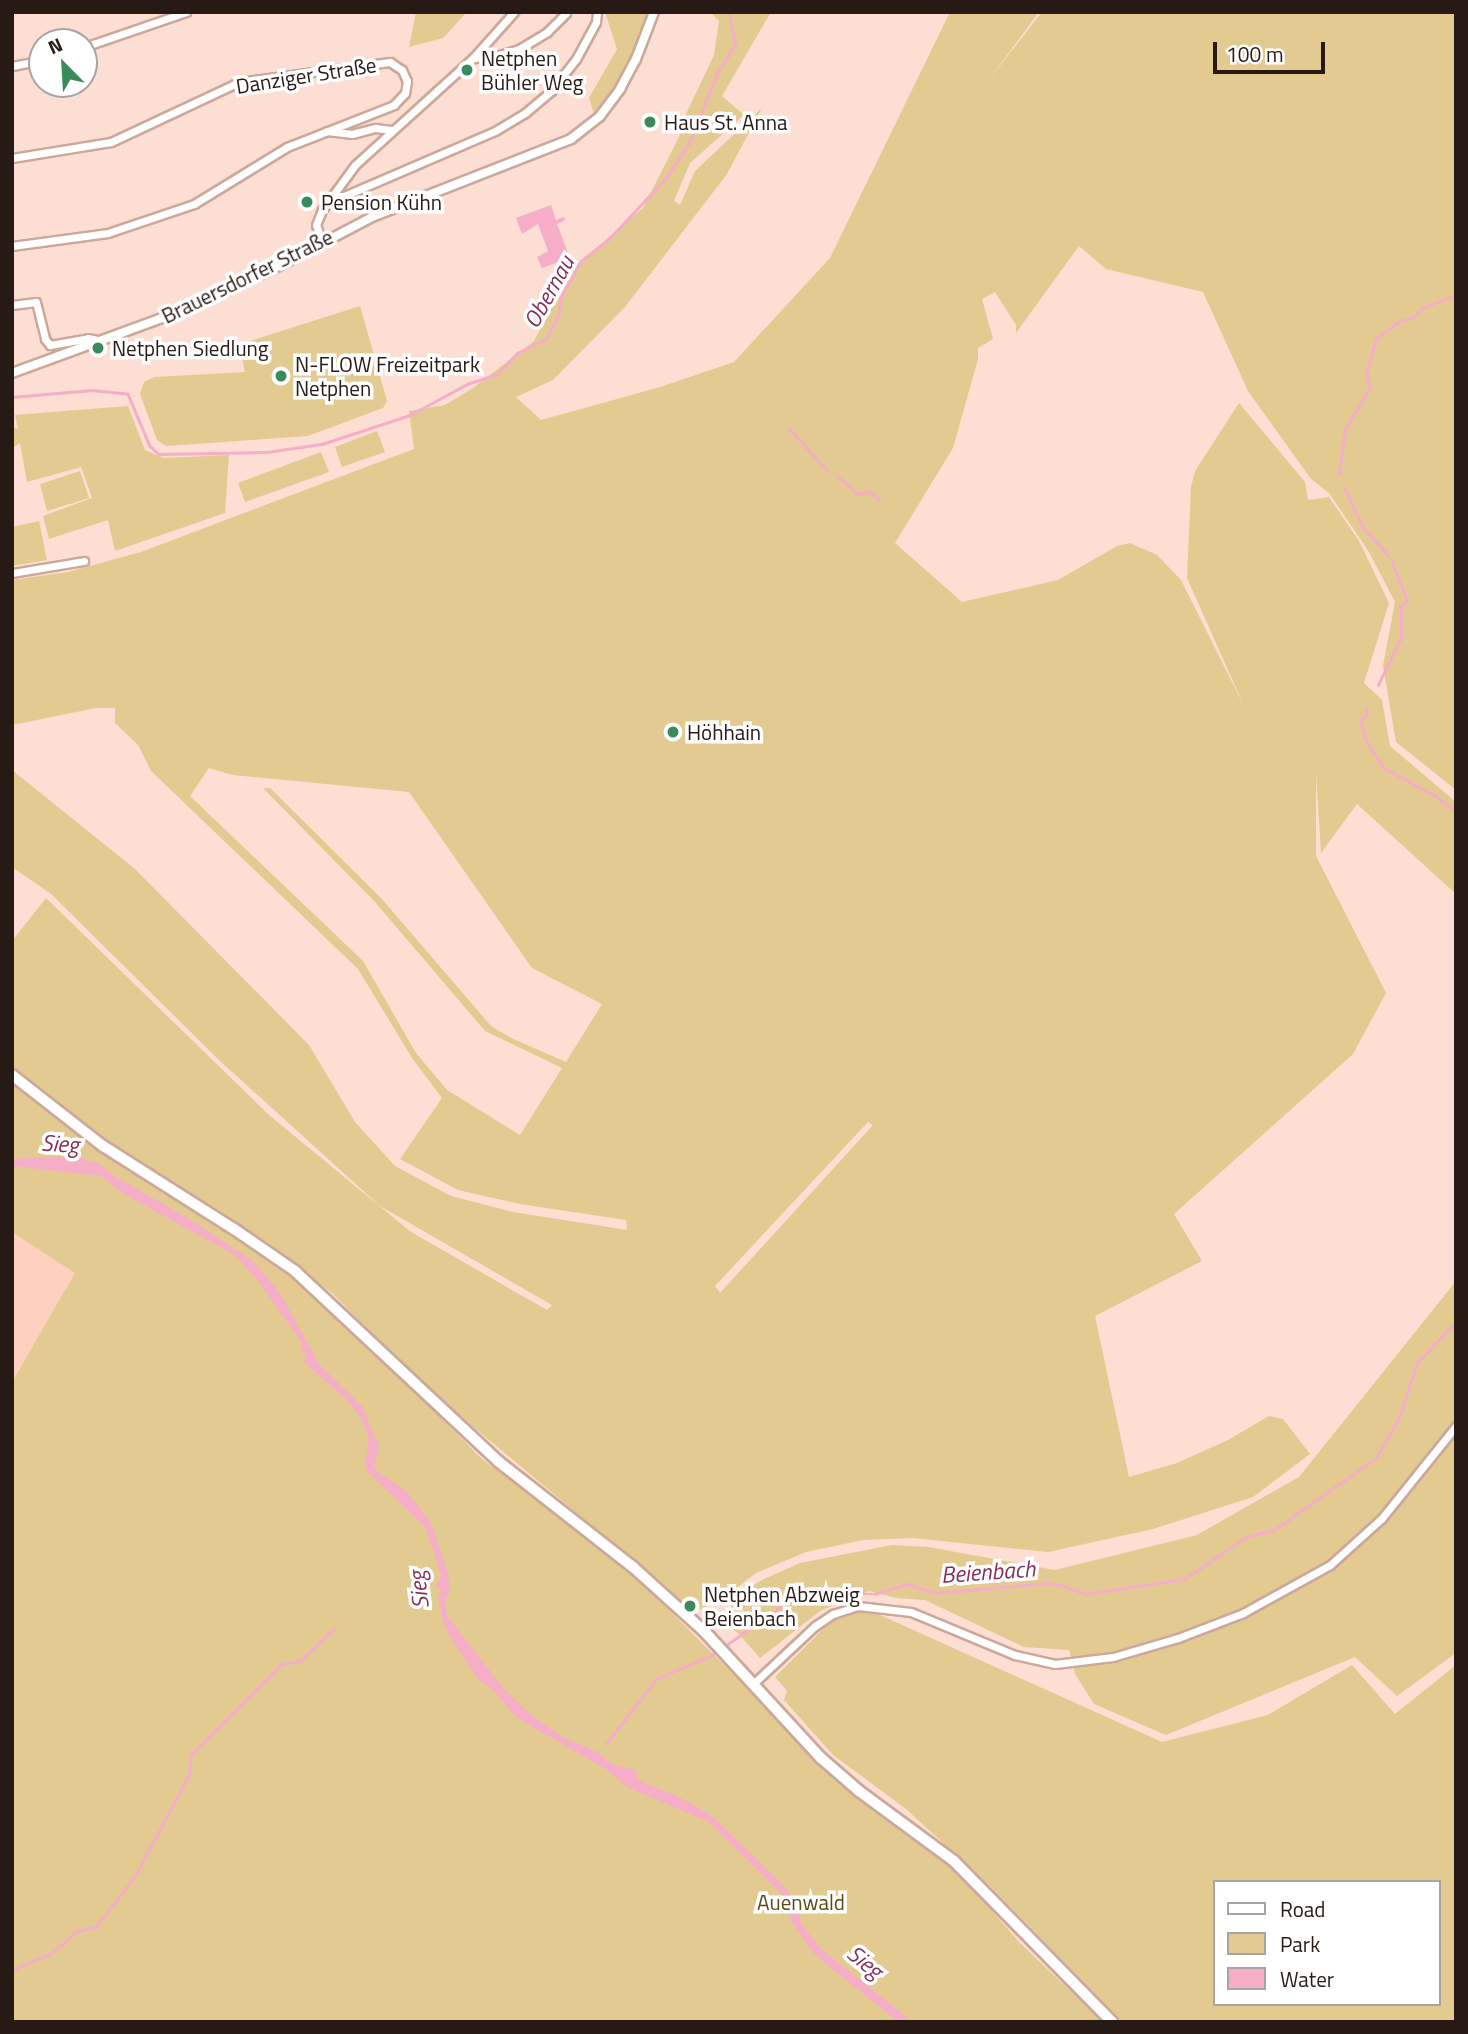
<!DOCTYPE html>
<html>
<head>
<meta charset="utf-8">
<style>
  body { margin:0 }
  #map { position:relative; width:1468px; height:2034px; overflow:hidden; background:#fcded2; font-family:"Titillium Web",sans-serif }
  div>[style] { position:absolute }
  .built>* { inset:0; background:#fdd0bf }
  .green>* { inset:0; background:#e3ca90 }
  .water>* { inset:0; background:#f6adc7 }
  .stream>* { height:2.5px; margin:-1.25px; padding:0 1.25px; transform-origin:1.25px; border-radius:1.25px; background:#f6adc7 }
  .roads { filter:drop-shadow(2px 0 #cca89b) drop-shadow(-2px 0 #cca89b) drop-shadow(0 2px #cca89b) drop-shadow(0 -2px #cca89b) }
  .minor>* { height:7px; margin:-3.5px; padding:0 3.5px; transform-origin:3.5px; border-radius:3.5px; background:#fff }
  .tertiary>* { height:8px; margin:-4px; padding:0 4px; transform-origin:4px; border-radius:4px; background:#fff }
  .secondary>* { height:10px; margin:-5px; padding:0 5px; transform-origin:5px; border-radius:5px; background:#fff }
  .dots>* { width:19px; height:19px; translate:-50% -50%; box-sizing:border-box; border:4px solid #fff; border-radius:50% }
  span { translate:-50% -50%; white-space:nowrap; text-align:center; line-height:1.15; -webkit-text-stroke:7px #fff; paint-order:stroke }
  .poi-label { font-size:21px; color:#271a15 }
  .left { translate:0 -50%; text-align:left }
  .street-label { font-size:21px; color:#271a15 }
  .park-label { font-size:21px; color:#5d4916 }
  .water-label { font-size:23px; color:#843156; font-style:italic }
  .frame { position:absolute; inset:0; border:14px solid #271a15; pointer-events:none }
  .legend { position:absolute; left:1213px; top:1880px; width:228px; height:126px; box-sizing:border-box; background:#fff; border:2px solid #a9a3a1; margin:0; padding:9px 12px; list-style:none; font-size:21px; color:#271a15 }
  .legend li { display:flex; align-items:center; gap:14px; height:35px }
  .legend b { width:35px; border:2px solid #a9a3a1 }
  .north { position:absolute; left:28px; top:28px; width:70px; height:70px; box-sizing:border-box; background:#fff; border:2px solid #a9a3a1; border-radius:50%; rotate:336deg; font-size:19px; font-weight:700; line-height:28px; text-align:center; color:#271a15 }
  .north::after { content:''; display:block; margin:auto; width:24px; height:32px; background:#398b5c; clip-path:polygon(50% 0,100% 100%,50% 72%,0 100%) }
  .scale { position:absolute; left:1213px; top:42px; width:112px; height:32px; box-sizing:border-box; border:4px solid #271a15; border-top:0; padding-left:9px; font-size:21px; line-height:24px; white-space:nowrap; color:#271a15; -webkit-text-stroke:5px #fff; paint-order:stroke }
</style>
</head>
<body>
<div id="map">
  <div class="built">
    <i style="clip-path:polygon(12px 1232px,76px 1273px,12px 1381px)"></i>
  </div>
  <div class="green">
    <i style="clip-path:polygon(416px 12px,467px 12px,443px 38px,409px 47px)"></i>
    <i style="clip-path:polygon(605px 12px,650px 12px,634px 56px,595px 117px,589px 98px,617px 49px)"></i>
    <i style="clip-path:polygon(evenodd,710px 12px,771px 12px,722px 96px,744px 115px,690px 163px,674px 201px,680px 205px,695px 171px,762px 108px,727px 174px,625px 307px,553px 380px,516px 397px,541px 420px,660px 387px,734px 362px,830px 258px,950px 12px,1039px 12px,988px 81px,1042px 12px,1456px 12px,1456px 790px,1396px 742px,1383px 666px,1395px 602px,1369px 552px,1329px 493px,1311px 479px,1248px 391px,1203px 292px,1106px 269px,1079px 246px,1016px 333px,1016px 325px,995px 292px,982px 299px,993px 339px,978px 348px,978px 359px,953px 448px,895px 543px,962px 602px,1058px 580px,1117px 546px,1130px 543px,1157px 555px,1181px 580px,1244px 706px,1187px 578px,1191px 487px,1195px 471px,1239px 403px,1305px 482px,1308px 500px,1329px 497px,1359px 541px,1389px 603px,1364px 683px,1382px 700px,1390px 746px,1456px 802px,1456px 894px,1357px 804px,1321px 853px,1316px 772px,1316px 856px,1386px 993px,1353px 1054px,1174px 1214px,1202px 1261px,1095px 1316px,1129px 1477px,1177px 1463px,1228px 1440px,1269px 1416px,1283px 1419px,1310px 1454px,1253px 1497px,1153px 1529px,1048px 1552px,913px 1538px,863px 1540px,806px 1552px,756px 1573px,726px 1596px,716px 1598px,702px 1609px,693px 1610px,422px 1384px,332px 1293px,240px 1226px,234px 1233px,312px 1290px,481px 1458px,492px 1467px,506px 1471px,650px 1591px,818px 1759px,857px 1793px,959px 1873px,1019px 1942px,1103px 2022px,12px 2022px,12px 1382px,75px 1273px,12px 1232px,12px 941px,46px 898px,269px 1115px,411px 1232px,547px 1310px,552px 1305px,380px 1206px,220px 1061px,51px 894px,12px 867px,12px 770px,135px 869px,309px 1045px,355px 1122px,395px 1166px,451px 1196px,513px 1212px,627px 1230px,626px 1220px,520px 1204px,458px 1190px,400px 1159px,442px 1098px,412px 1058px,358px 969px,151px 771px,138px 745px,115px 723px,115px 708px,96px 708px,12px 725px,12px 580px,68px 572px,141px 552px,414px 449px,409px 411px,445px 405px,473px 388px,534px 341px,571px 269px,643px 208px,679px 137px,687px 112px,714px 55px,719px 21px,710px 12px,209px 768px,233px 775px,409px 792px,532px 968px,602px 1004px,566px 1062px,511px 1038px,491px 1026px,381px 898px,270px 788px,263px 788px,375px 902px,485px 1031px,562px 1068px,520px 1135px,447px 1090px,416px 1053px,363px 961px,190px 796px,209px 768px,710px 12px,868px 1122px,873px 1125px,720px 1293px,715px 1286px,868px 1122px)"></i>
    <i style="clip-path:polygon(360px 306px,387px 401px,383px 408px,308px 436px,166px 446px,157px 440px,140px 394px,144px 382px,155px 377px,245px 372px,240px 348px,247px 342px)"></i>
    <i style="clip-path:polygon(128px 406px,145px 450px,164px 458px,229px 455px,225px 513px,115px 551px,108px 520px,49px 539px,43px 516px,92px 498px,81px 467px,27px 482px,20px 443px,12px 448px,12px 427px,18px 429px,15px 415px)"></i>
    <i style="clip-path:polygon(377px 431px,385px 452px,342px 467px,335px 447px)"></i>
    <i style="clip-path:polygon(321px 452px,329px 472px,245px 502px,238px 483px)"></i>
    <i style="clip-path:polygon(80px 471px,89px 498px,47px 511px,40px 484px)"></i>
    <i style="clip-path:polygon(39px 521px,47px 560px,12px 566px,12px 527px)"></i>
    <i style="clip-path:polygon(1456px 1281px,1456px 1653px,1397px 1696px,1355px 1657px,1166px 1735px,1094px 1704px,1075px 1674px,1069px 1650px,1024px 1647px,925px 1600px,896px 1598px,869px 1591px,820px 1611px,760px 1658px,738px 1633px,724px 1623px,736px 1595px,764px 1579px,800px 1563px,892px 1545px,928px 1547px,1055px 1570px,1197px 1535px,1299px 1477px)"></i>
    <i style="clip-path:polygon(evenodd,869px 1610px,1162px 1742px,1268px 1715px,1352px 1665px,1395px 1714px,1456px 1665px,1456px 2022px,1123px 2022px,990px 1886px,906px 1809px,833px 1755px,784px 1700px,787px 1691px,775px 1677px,829px 1623px,846px 1614px,869px 1610px,1214px 1882px,1438px 1882px,1438px 2004px,1214px 2004px,1214px 1882px)"></i>
  </div>
  <div class="water">
    <i style="clip-path:polygon(551px 205px,556px 220px,564px 217px,565px 220px,557px 224px,570px 258px,542px 268px,537px 257px,548px 251px,538px 224px,522px 234px,516px 218px)"></i>
    <i style="clip-path:polygon(48px 1157px,80px 1158px,100px 1164px,111px 1174px,186px 1217px,253px 1261px,280px 1293px,319px 1364px,362px 1406px,379px 1446px,374px 1466px,378px 1472px,407px 1492px,431px 1523px,448px 1573px,450px 1592px,445px 1599px,447px 1616px,504px 1689px,530px 1714px,563px 1737px,599px 1753px,612px 1764px,635px 1770px,639px 1781px,679px 1797px,712px 1816px,787px 1889px,797px 1906px,801px 1923px,820px 1948px,913px 2022px,895px 2019px,815px 1955px,792px 1923px,786px 1898px,709px 1822px,627px 1787px,606px 1769px,517px 1718px,491px 1688px,478px 1679px,450px 1637px,442px 1618px,438px 1596px,442px 1591px,436px 1588px,441px 1574px,425px 1527px,368px 1472px,365px 1463px,369px 1438px,361px 1418px,346px 1399px,304px 1362px,307px 1353px,301px 1350px,302px 1343px,258px 1281px,235px 1255px,124px 1194px,101px 1176px,12px 1166px,12px 1159px)"></i>
  </div>
  <div class="stream">
    <i style="left:12px;top:397px;width:80px;rotate:-5deg"></i>
    <i style="left:92px;top:390px;width:36px;rotate:6deg"></i>
    <i style="left:128px;top:394px;width:56px;rotate:67.1deg"></i>
    <i style="left:150px;top:446px;width:12px;rotate:42deg"></i>
    <i style="left:159px;top:454px;width:108px;rotate:-1.1deg"></i>
    <i style="left:267px;top:452px;width:56px;rotate:-8.3deg"></i>
    <i style="left:322px;top:444px;width:93px;rotate:-18.2deg"></i>
    <i style="left:410px;top:415px;width:65px;rotate:-28.5deg"></i>
    <i style="left:467px;top:384px;width:32px;rotate:-18deg"></i>
    <i style="left:497px;top:374px;width:29px;rotate:-46deg"></i>
    <i style="left:517px;top:353px;width:32px;rotate:-26deg"></i>
    <i style="left:546px;top:339px;width:28px;rotate:-63deg"></i>
    <i style="left:559px;top:314px;width:17px;rotate:-83deg"></i>
    <i style="left:561px;top:297px;width:41px;rotate:-60.9deg"></i>
    <i style="left:581px;top:261px;width:33px;rotate:-38deg"></i>
    <i style="left:607px;top:241px;width:86px;rotate:-46.9deg"></i>
    <i style="left:666px;top:178px;width:45px;rotate:-56.7deg"></i>
    <i style="left:691px;top:140px;width:72px;rotate:-68.8deg"></i>
    <i style="left:717px;top:73px;width:33px;rotate:-57deg"></i>
    <i style="left:735px;top:45px;width:34px;rotate:-100deg"></i>
    <i style="left:789px;top:428px;width:57px;rotate:47.9deg"></i>
    <i style="left:1339px;top:474px;width:44px;rotate:-82.2deg"></i>
    <i style="left:1345px;top:430px;width:50px;rotate:-59.8deg"></i>
    <i style="left:1370px;top:387px;width:14px;rotate:-107deg"></i>
    <i style="left:1366px;top:374px;width:37px;rotate:-74deg"></i>
    <i style="left:1376px;top:338px;width:29px;rotate:-35deg"></i>
    <i style="left:1400px;top:321px;width:15px;rotate:-16deg"></i>
    <i style="left:1414px;top:317px;width:13px;rotate:-45deg"></i>
    <i style="left:1423px;top:308px;width:35px;rotate:-22deg"></i>
    <i style="left:838px;top:476px;width:26px;rotate:43deg"></i>
    <i style="left:857px;top:494px;width:11px;rotate:-15deg"></i>
    <i style="left:868px;top:491px;width:14px;rotate:36deg"></i>
    <i style="left:1345px;top:488px;width:43px;rotate:65.2deg"></i>
    <i style="left:1363px;top:527px;width:38px;rotate:48deg"></i>
    <i style="left:1378px;top:685px;width:52px;rotate:-63.9deg"></i>
    <i style="left:1401px;top:638px;width:32px;rotate:-90deg"></i>
    <i style="left:1401px;top:606px;width:8px;rotate:-40deg"></i>
    <i style="left:1407px;top:601px;width:42px;rotate:-111deg"></i>
    <i style="left:1367px;top:708px;width:8px;rotate:97deg"></i>
    <i style="left:1366px;top:716px;width:6px;rotate:141deg"></i>
    <i style="left:1361px;top:720px;width:18px;rotate:77deg"></i>
    <i style="left:1365px;top:738px;width:36px;rotate:58deg"></i>
    <i style="left:1384px;top:768px;width:59px;rotate:28.3deg"></i>
    <i style="left:1436px;top:796px;width:26px;rotate:39deg"></i>
    <i style="left:606px;top:1744px;width:82px;rotate:-52.4deg"></i>
    <i style="left:656px;top:1679px;width:61px;rotate:-23.2deg"></i>
    <i style="left:712px;top:1655px;width:106px;rotate:-35deg"></i>
    <i style="left:799px;top:1594px;width:13px;rotate:-13deg"></i>
    <i style="left:812px;top:1591px;width:9px;rotate:21deg"></i>
    <i style="left:820px;top:1594px;width:55px"></i>
    <i style="left:875px;top:1594px;width:33px;rotate:-18deg"></i>
    <i style="left:906px;top:1584px;width:32px;rotate:16deg"></i>
    <i style="left:937px;top:1593px;width:110px;rotate:-5.2deg"></i>
    <i style="left:1047px;top:1583px;width:15px;rotate:8deg"></i>
    <i style="left:1062px;top:1585px;width:25px;rotate:21deg"></i>
    <i style="left:1085px;top:1594px;width:100px;rotate:-8.6deg"></i>
    <i style="left:1184px;top:1579px;width:75px;rotate:-34.1deg"></i>
    <i style="left:1246px;top:1537px;width:29px;rotate:-14deg"></i>
    <i style="left:1274px;top:1530px;width:125px;rotate:-35.2deg"></i>
    <i style="left:1376px;top:1458px;width:46px;rotate:-60.1deg"></i>
    <i style="left:1399px;top:1418px;width:58px;rotate:-71.9deg"></i>
    <i style="left:1417px;top:1363px;width:57px;rotate:-46.4deg"></i>
    <i style="left:12px;top:1970px;width:43px;rotate:-23deg"></i>
    <i style="left:52px;top:1953px;width:33px;rotate:-41deg"></i>
    <i style="left:77px;top:1931px;width:19px;rotate:-12deg"></i>
    <i style="left:96px;top:1927px;width:64px;rotate:-52.6deg"></i>
    <i style="left:135px;top:1876px;width:115px;rotate:-61.9deg"></i>
    <i style="left:189px;top:1775px;width:20px;rotate:-84deg"></i>
    <i style="left:191px;top:1755px;width:129px;rotate:-45deg"></i>
    <i style="left:282px;top:1664px;width:18px;rotate:-9deg"></i>
    <i style="left:300px;top:1661px;width:48px;rotate:-43.3deg"></i>
  </div>
  <div class="roads">
    <div class="minor">
      <i style="left:84px;top:47px;width:108px;rotate:-18.9deg"></i>
      <i style="left:473px;top:58px;width:20px;rotate:-3deg"></i>
      <i style="left:493px;top:57px;width:27px;rotate:-17deg"></i>
      <i style="left:519px;top:49px;width:33px;rotate:-31deg"></i>
      <i style="left:547px;top:32px;width:27px;rotate:-45deg"></i>
      <i style="left:12px;top:66px;width:31px;rotate:-11deg"></i>
      <i style="left:327px;top:131px;width:25px;rotate:7deg"></i>
      <i style="left:352px;top:134px;width:24px;rotate:-15deg"></i>
      <i style="left:375px;top:128px;width:17px;rotate:7deg"></i>
      <i style="left:12px;top:158px;width:100px;rotate:-9.2deg"></i>
      <i style="left:111px;top:142px;width:137px;rotate:-25.1deg"></i>
      <i style="left:235px;top:84px;width:18px;rotate:-13deg"></i>
      <i style="left:253px;top:80px;width:138px;rotate:-7.5deg"></i>
      <i style="left:390px;top:62px;width:14px;rotate:34deg"></i>
      <i style="left:402px;top:70px;width:12px;rotate:66deg"></i>
      <i style="left:407px;top:81px;width:12px;rotate:99deg"></i>
      <i style="left:405px;top:93px;width:16px;rotate:133deg"></i>
      <i style="left:394px;top:105px;width:115px;rotate:158.6deg"></i>
      <i style="left:287px;top:147px;width:109px;rotate:148.5deg"></i>
      <i style="left:194px;top:204px;width:91px;rotate:161.4deg"></i>
      <i style="left:108px;top:233px;width:97px;rotate:172.3deg"></i>
      <i style="left:331px;top:196px;width:13px"></i>
      <i style="left:344px;top:196px;width:164px;rotate:-23.3deg"></i>
      <i style="left:495px;top:131px;width:35px;rotate:-31deg"></i>
      <i style="left:525px;top:113px;width:34px;rotate:-40deg"></i>
      <i style="left:551px;top:91px;width:41px;rotate:-52deg"></i>
      <i style="left:576px;top:59px;width:42px;rotate:-61.6deg"></i>
      <i style="left:596px;top:22px;width:10px;rotate:-84deg"></i>
      <i style="left:322px;top:242px;width:18px;rotate:-109deg"></i>
      <i style="left:316px;top:225px;width:16px;rotate:-68deg"></i>
      <i style="left:322px;top:210px;width:56px;rotate:-53.7deg"></i>
      <i style="left:355px;top:165px;width:159px;rotate:-42.2deg"></i>
      <i style="left:473px;top:58px;width:62px;rotate:-48.3deg"></i>
      <i style="left:12px;top:305px;width:24px;rotate:-7deg"></i>
      <i style="left:36px;top:302px;width:38px;rotate:76deg"></i>
      <i style="left:45px;top:339px;width:8px;rotate:50deg"></i>
      <i style="left:50px;top:345px;width:39px;rotate:-10deg"></i>
      <i style="left:88px;top:338px;width:14px;rotate:12deg"></i>
      <i style="left:12px;top:573px;width:73px;rotate:-9.5deg"></i>
      <i style="left:754px;top:1683px;width:83px;rotate:-43.1deg"></i>
      <i style="left:815px;top:1626px;width:22px;rotate:-34deg"></i>
      <i style="left:833px;top:1614px;width:26px;rotate:-18deg"></i>
      <i style="left:858px;top:1606px;width:53px;rotate:6.5deg"></i>
      <i style="left:911px;top:1612px;width:113px;rotate:22.5deg"></i>
      <i style="left:1015px;top:1655px;width:41px;rotate:12.7deg"></i>
      <i style="left:1055px;top:1664px;width:58px;rotate:-6.9deg"></i>
      <i style="left:1113px;top:1657px;width:68px;rotate:-16.3deg"></i>
      <i style="left:1178px;top:1638px;width:70px;rotate:-21deg"></i>
      <i style="left:1243px;top:1613px;width:99px;rotate:-28.9deg"></i>
      <i style="left:1330px;top:1565px;width:70px;rotate:-42.1deg"></i>
      <i style="left:1382px;top:1518px;width:118px;rotate:-51.2deg"></i>
    </div>
    <div class="tertiary">
      <i style="left:12px;top:373px;width:178px;rotate:-20.1deg"></i>
      <i style="left:179px;top:312px;width:103px;rotate:-24.6deg"></i>
      <i style="left:273px;top:269px;width:112px;rotate:-27.7deg"></i>
      <i style="left:372px;top:217px;width:214px;rotate:-21.4deg"></i>
      <i style="left:571px;top:139px;width:37px;rotate:-38deg"></i>
      <i style="left:600px;top:116px;width:34px;rotate:-53deg"></i>
      <i style="left:620px;top:89px;width:34px;rotate:-62deg"></i>
      <i style="left:636px;top:59px;width:50px;rotate:-69deg"></i>
    </div>
    <div class="secondary">
      <i style="left:12px;top:1075px;width:115px;rotate:38deg"></i>
      <i style="left:103px;top:1146px;width:155px;rotate:32.4deg"></i>
      <i style="left:234px;top:1229px;width:74px;rotate:34.5deg"></i>
      <i style="left:295px;top:1271px;width:279px;rotate:43.1deg"></i>
      <i style="left:499px;top:1462px;width:170px;rotate:38.1deg"></i>
      <i style="left:633px;top:1567px;width:97px;rotate:42.1deg"></i>
      <i style="left:705px;top:1632px;width:171px;rotate:47.4deg"></i>
      <i style="left:821px;top:1758px;width:50px;rotate:41deg"></i>
      <i style="left:859px;top:1791px;width:118px;rotate:36.4deg"></i>
      <i style="left:954px;top:1861px;width:226px;rotate:45.5deg"></i>
    </div>
  </div>
  <div class="dots">
    <i style="left:467px;top:70px;background:#398b5c"></i>
    <i style="left:650px;top:122px;background:#398b5c"></i>
    <i style="left:307px;top:202px;background:#398b5c"></i>
    <i style="left:98px;top:348px;background:#398b5c"></i>
    <i style="left:281px;top:376px;background:#398b5c"></i>
    <i style="left:673px;top:732px;background:#398b5c"></i>
    <i style="left:690px;top:1606px;background:#398b5c"></i>
  </div>
  <div class="poi-label">
    <span class="left" style="left:481px;top:70px">Netphen<br>Bühler Weg</span>
    <span class="left" style="left:664px;top:122px">Haus St. Anna</span>
    <span class="left" style="left:321px;top:202px">Pension Kühn</span>
    <span class="left" style="left:112px;top:348px">Netphen Siedlung</span>
    <span class="left" style="left:295px;top:376px">N-FLOW Freizeitpark<br>Netphen</span>
    <span class="left" style="left:687px;top:732px">Höhhain</span>
    <span class="left" style="left:704px;top:1606px">Netphen Abzweig<br>Beienbach</span>
  </div>
  <div class="street-label">
    <span style="left:306px;top:75px;rotate:-9deg">Danziger Straße</span>
    <span style="left:247px;top:276px;rotate:-26deg">Brauersdorfer Straße</span>
  </div>
  <div class="park-label">
    <span style="left:801px;top:1902px">Auenwald</span>
  </div>
  <div class="water-label">
    <span style="left:549px;top:292px;rotate:-61deg">Obernau</span>
    <span style="left:60px;top:1144px;rotate:4deg">Sieg</span>
    <span style="left:988px;top:1572px;rotate:-4deg">Beienbach</span>
    <span style="left:419px;top:1590px;rotate:-97deg">Sieg</span>
    <span style="left:865px;top:1962px;rotate:39deg">Sieg</span>
  </div>
  <div class="frame"></div>
  <ul class="legend">
  <li><b style="height:9px;background:#fff"></b>Road</li>
  <li><b style="height:19px;background:#e3ca90"></b>Park</li>
  <li><b style="height:19px;background:#f6adc7"></b>Water</li>
  </ul>
  <div class="north">N</div>
  <div class="scale">100 m</div>
</div>
</body>
</html>
